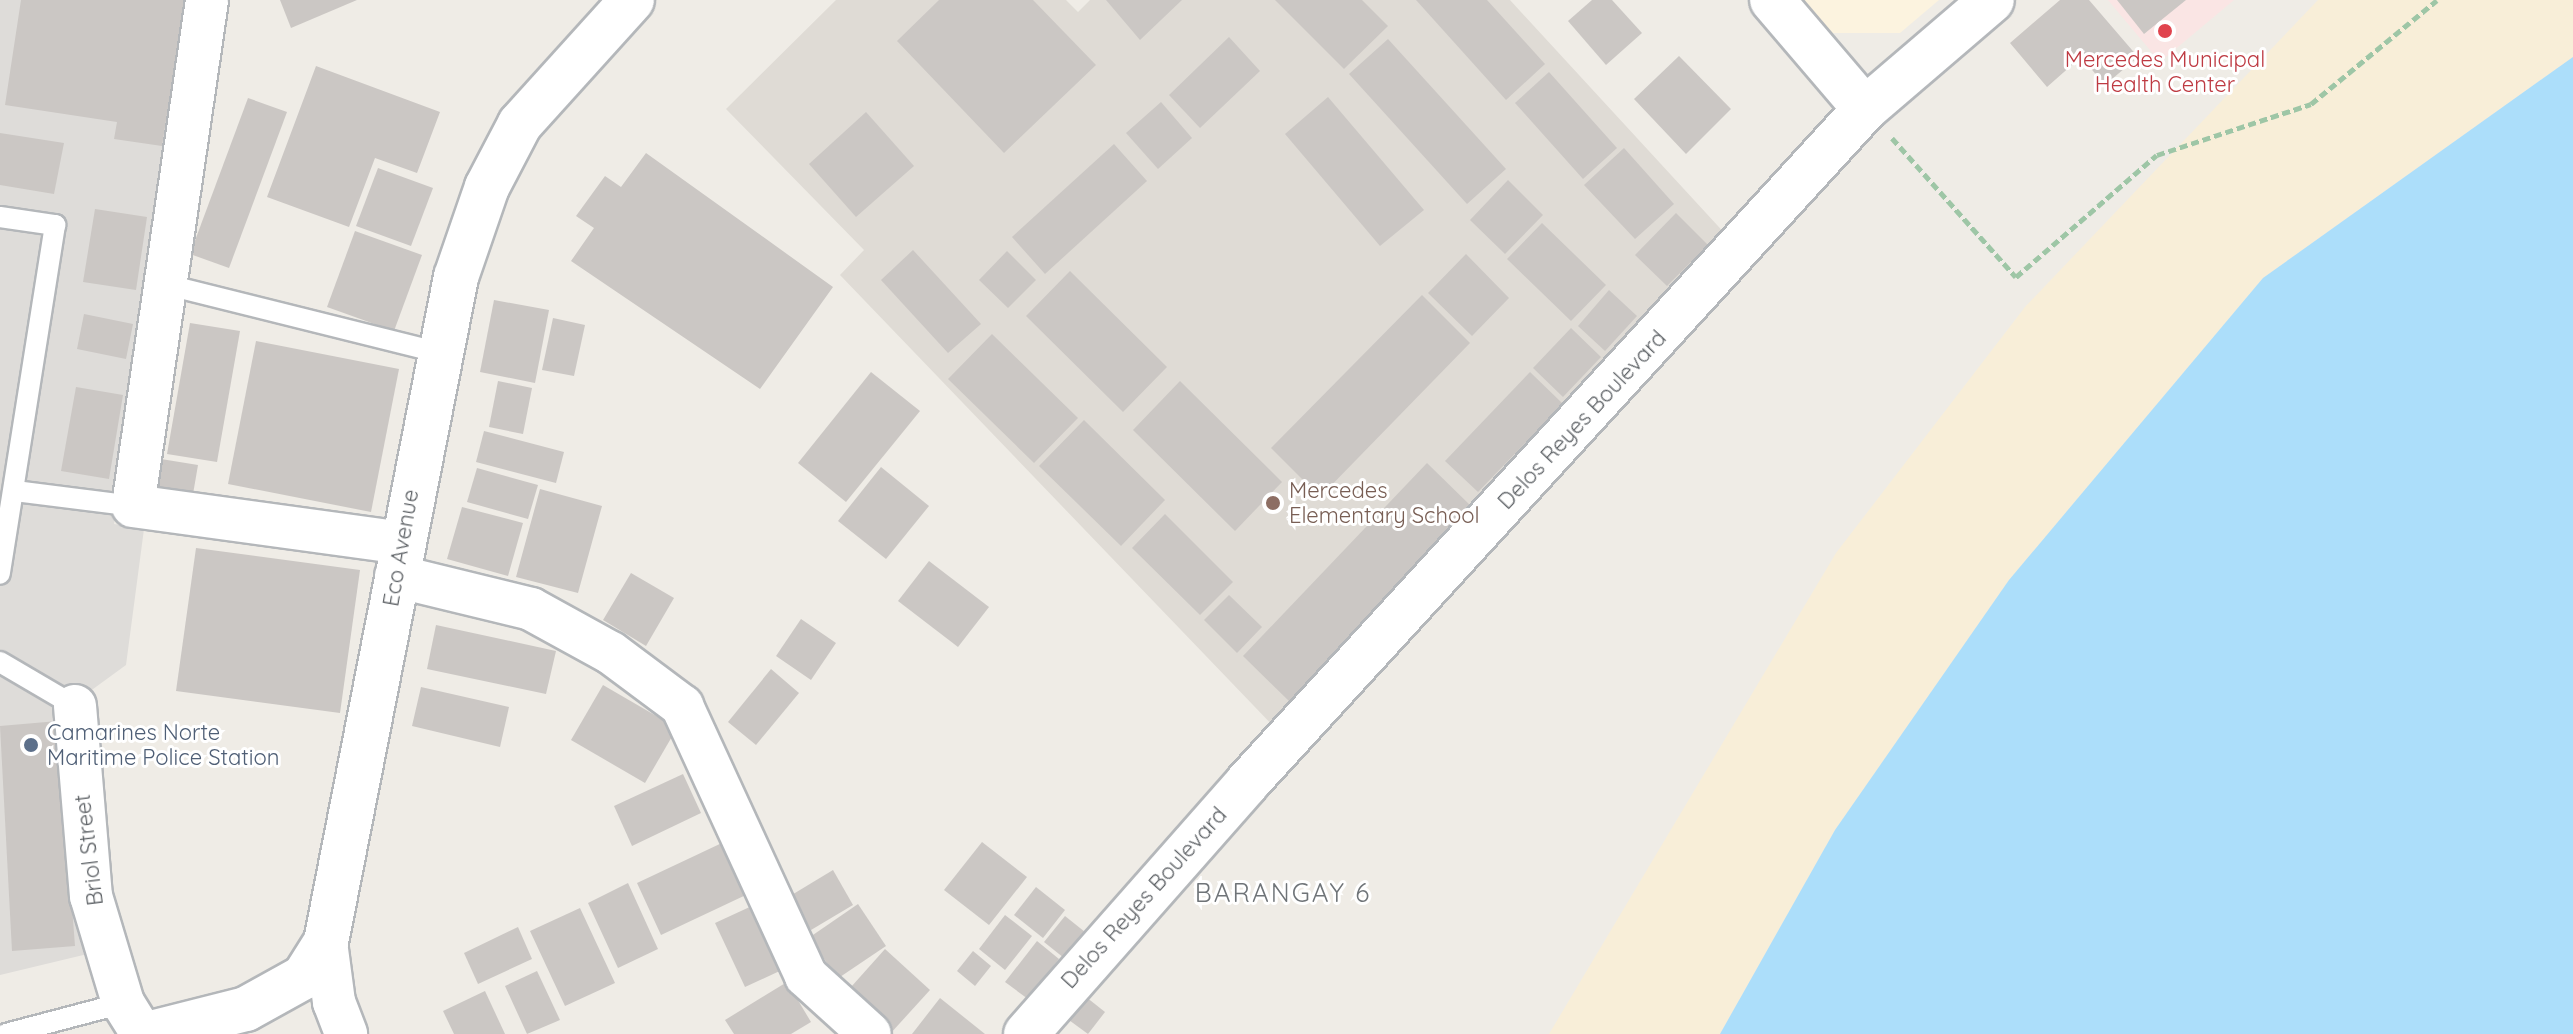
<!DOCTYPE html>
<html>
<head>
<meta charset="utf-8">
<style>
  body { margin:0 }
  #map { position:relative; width:2573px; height:1034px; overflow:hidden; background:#efece6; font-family:Quicksand,sans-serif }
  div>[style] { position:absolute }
  .commercial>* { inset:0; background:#fcf3df }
  .industrial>* { inset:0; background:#dedcd9 }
  .education>* { inset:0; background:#dfdbd5 }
  .medical>* { inset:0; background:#fae5e4 }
  .sand>* { inset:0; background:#f8eed8 }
  .water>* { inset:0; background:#acdefa }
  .building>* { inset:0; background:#cbc7c4 }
  .path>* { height:5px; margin-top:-2.5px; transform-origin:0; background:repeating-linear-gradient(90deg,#9ec6a6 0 8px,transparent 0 12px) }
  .roads { filter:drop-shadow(2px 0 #b4b7ba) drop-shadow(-2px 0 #b4b7ba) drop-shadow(0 2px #b4b7ba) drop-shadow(0 -2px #b4b7ba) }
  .lane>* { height:20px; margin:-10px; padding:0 10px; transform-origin:10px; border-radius:10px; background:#fff }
  .street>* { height:42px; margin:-21px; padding:0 21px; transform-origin:21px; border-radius:21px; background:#fff }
  .secondary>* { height:44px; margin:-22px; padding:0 22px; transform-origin:22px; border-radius:22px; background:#fff }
  .dots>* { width:22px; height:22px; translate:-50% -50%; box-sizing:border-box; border:4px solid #fff; border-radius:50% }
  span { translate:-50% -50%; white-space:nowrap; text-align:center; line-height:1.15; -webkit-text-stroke:6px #fff; paint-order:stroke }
  .health-label { font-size:22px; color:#be3a42 }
  .street-label { font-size:22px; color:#5e6266 }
  .education-label { font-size:22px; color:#785e54 }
  .left { translate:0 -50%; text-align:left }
  .service-label { font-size:22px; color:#4e5e75 }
  .quarter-label { font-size:26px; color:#6f7478; letter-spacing:2px }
</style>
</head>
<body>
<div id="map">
  <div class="commercial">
    <i style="clip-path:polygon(1797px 0,1939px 0,1900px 33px,1824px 33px)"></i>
  </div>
  <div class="industrial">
    <i style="clip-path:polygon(0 0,185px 0,114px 524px,144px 529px,126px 665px,67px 708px,100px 951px,0 975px)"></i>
  </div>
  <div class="education">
    <i style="clip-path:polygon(836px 0,1066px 0,1078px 12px,1090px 0,1510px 0,1729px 238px,1279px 732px,840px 275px,864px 250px,726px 109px)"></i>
  </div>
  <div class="medical">
    <i style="clip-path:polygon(2108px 0,2234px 0,2160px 62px)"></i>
  </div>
  <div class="sand">
    <i style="clip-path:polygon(2318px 0,2573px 0,2573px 57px,2263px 278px,2009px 580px,1835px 830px,1720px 1034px,1549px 1034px,1836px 553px,2025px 307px)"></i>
  </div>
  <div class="water">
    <i style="clip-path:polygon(2573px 57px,2573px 1034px,1720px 1034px,1835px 830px,2009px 580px,2263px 278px)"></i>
  </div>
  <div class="building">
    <i style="clip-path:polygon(21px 0,185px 0,162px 146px,114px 139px,117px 122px,5px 105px)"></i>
    <i style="clip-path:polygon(280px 0,357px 0,291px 28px)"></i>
    <i style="clip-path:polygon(939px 0,1033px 0,1096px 65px,1004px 153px,897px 41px)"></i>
    <i style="clip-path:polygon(1106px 0,1182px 0,1140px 40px)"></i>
    <i style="clip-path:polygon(1275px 0,1362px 0,1388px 26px,1344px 69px)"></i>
    <i style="clip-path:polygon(1416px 0,1487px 0,1545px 64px,1506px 100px)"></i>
    <i style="clip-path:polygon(1592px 0,1612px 0,1642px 33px,1606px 65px,1568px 21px)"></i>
    <i style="clip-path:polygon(2060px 0,2089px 0,2138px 57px,2105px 85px,2081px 57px,2047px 87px,2010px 43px)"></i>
    <i style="clip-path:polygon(2117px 0,2186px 0,2144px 34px)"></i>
    <i style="clip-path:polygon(1229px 37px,1260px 71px,1200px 128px,1169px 95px)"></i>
    <i style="clip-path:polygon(1388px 39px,1506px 169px,1467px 204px,1349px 74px)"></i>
    <i style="clip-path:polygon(1679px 56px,1731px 109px,1686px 154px,1634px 99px)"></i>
    <i style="clip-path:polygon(316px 66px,440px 112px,417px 173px,375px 158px,349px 227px,267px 197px)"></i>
    <i style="clip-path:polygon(1549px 72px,1617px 148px,1583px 179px,1515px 103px)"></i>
    <i style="clip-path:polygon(1328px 97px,1424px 210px,1380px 246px,1285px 134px)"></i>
    <i style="clip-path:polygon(248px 98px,287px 112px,229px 268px,190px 254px)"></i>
    <i style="clip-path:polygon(1161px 102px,1192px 138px,1158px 169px,1126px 133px)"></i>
    <i style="clip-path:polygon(866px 112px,914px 166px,856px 217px,809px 164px)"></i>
    <i style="clip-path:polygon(0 133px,64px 143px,54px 194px,0 185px)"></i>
    <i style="clip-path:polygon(1114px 144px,1147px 181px,1045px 274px,1012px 237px)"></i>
    <i style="clip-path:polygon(1624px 148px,1674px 204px,1635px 239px,1584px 185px)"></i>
    <i style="clip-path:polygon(646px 153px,833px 287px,760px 389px,571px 261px,594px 228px,576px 216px,605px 176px,621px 187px)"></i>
    <i style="clip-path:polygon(378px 168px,433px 188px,411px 246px,356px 226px)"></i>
    <i style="clip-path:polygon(1508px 180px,1543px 215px,1505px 254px,1470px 220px)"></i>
    <i style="clip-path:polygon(95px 209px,147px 217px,136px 290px,83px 282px)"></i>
    <i style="clip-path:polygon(1676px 213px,1708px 245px,1667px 286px,1635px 255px)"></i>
    <i style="clip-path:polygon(1542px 223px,1606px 285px,1571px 321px,1507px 259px)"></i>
    <i style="clip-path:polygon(355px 231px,422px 255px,394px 331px,327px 307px)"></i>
    <i style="clip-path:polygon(913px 250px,981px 324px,948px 353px,881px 280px)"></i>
    <i style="clip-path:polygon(1007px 251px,1036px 280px,1008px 308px,979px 280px)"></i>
    <i style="clip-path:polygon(1466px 254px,1509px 298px,1472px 336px,1428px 293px)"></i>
    <i style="clip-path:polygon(1070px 271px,1167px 367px,1123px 412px,1026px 316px)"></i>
    <i style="clip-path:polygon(1609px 290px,1637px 316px,1605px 351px,1578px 326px)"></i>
    <i style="clip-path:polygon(1422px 295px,1470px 343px,1320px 497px,1271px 448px)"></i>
    <i style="clip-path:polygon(494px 300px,549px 310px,535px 383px,480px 372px)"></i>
    <i style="clip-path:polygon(84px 314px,133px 324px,126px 359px,77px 349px)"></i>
    <i style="clip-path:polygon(553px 318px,585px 325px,574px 376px,542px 370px)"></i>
    <i style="clip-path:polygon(190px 323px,240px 331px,217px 462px,167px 454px)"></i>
    <i style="clip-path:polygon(1571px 328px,1601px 357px,1563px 397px,1533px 368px)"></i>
    <i style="clip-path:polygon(992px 334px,1078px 418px,1034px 463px,948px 379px)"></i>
    <i style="clip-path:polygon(256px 341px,399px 369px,371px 512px,228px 484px)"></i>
    <i style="clip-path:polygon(871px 372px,920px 411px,846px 502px,798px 463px)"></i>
    <i style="clip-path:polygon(1530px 372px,1563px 404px,1478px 492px,1445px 461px)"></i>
    <i style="clip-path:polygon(498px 381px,532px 388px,523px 434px,489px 427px)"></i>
    <i style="clip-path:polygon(1180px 381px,1282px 482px,1235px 531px,1133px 430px)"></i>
    <i style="clip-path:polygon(76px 387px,123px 395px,109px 479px,61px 471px)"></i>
    <i style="clip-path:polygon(1084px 420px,1165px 500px,1121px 546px,1039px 466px)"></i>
    <i style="clip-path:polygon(484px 431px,564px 452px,556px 483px,476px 462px)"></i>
    <i style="clip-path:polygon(161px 459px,198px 465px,192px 500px,154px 494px)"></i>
    <i style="clip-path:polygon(1427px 463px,1474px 509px,1291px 703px,1243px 656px)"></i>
    <i style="clip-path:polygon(881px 467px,929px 506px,886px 559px,838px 521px)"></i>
    <i style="clip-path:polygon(477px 468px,538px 485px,528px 519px,467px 502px)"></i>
    <i style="clip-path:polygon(540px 489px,602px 506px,578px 593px,516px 577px)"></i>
    <i style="clip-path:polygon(462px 507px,523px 523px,508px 576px,447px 559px)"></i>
    <i style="clip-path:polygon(1165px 514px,1233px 582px,1200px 615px,1132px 548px)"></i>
    <i style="clip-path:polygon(196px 548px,360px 570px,340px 713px,176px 691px)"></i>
    <i style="clip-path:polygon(929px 561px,989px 607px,958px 647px,898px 601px)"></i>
    <i style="clip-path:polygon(631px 573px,674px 598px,646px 646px,603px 620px)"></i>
    <i style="clip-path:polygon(1229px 595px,1262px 627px,1237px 653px,1204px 620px)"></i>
    <i style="clip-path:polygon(801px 619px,836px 643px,811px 680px,776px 656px)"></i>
    <i style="clip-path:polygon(436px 625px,556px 651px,546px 694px,427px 669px)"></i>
    <i style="clip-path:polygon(771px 669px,799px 693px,756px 745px,728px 722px)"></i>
    <i style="clip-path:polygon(603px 685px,677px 728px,645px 783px,571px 740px)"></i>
    <i style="clip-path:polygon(421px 687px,509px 707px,500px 747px,412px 726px)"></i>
    <i style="clip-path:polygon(58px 721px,75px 946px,12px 951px,0 726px)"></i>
    <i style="clip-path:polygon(683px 774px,701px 813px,632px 846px,614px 806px)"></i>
    <i style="clip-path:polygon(724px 842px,748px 894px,661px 935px,637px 883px)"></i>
    <i style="clip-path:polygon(982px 842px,1027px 877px,989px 925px,944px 890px)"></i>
    <i style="clip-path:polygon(833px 870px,853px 905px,811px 930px,790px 896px)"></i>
    <i style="clip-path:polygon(628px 883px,658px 949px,618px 968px,588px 903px)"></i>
    <i style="clip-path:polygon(1036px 887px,1065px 910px,1043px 938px,1014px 915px)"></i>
    <i style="clip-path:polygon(858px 904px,886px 946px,837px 979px,810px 937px)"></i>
    <i style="clip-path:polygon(754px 905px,784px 969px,745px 987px,715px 923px)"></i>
    <i style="clip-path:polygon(580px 908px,615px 983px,565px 1006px,530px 931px)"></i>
    <i style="clip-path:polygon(1005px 915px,1032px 936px,1005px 970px,979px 949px)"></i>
    <i style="clip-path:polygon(1065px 916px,1085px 932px,1064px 958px,1044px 942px)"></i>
    <i style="clip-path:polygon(518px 927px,532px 959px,478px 984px,464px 953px)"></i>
    <i style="clip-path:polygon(1037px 941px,1059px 959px,1028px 999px,1005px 982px)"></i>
    <i style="clip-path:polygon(885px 949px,930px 990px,890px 1034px,843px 996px)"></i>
    <i style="clip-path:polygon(973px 951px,991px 966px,975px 986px,957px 971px)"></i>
    <i style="clip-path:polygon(537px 971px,560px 1020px,527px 1034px,505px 986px)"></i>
    <i style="clip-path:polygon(787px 982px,811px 1022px,791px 1034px,734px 1034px,725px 1020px)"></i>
    <i style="clip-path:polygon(1076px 989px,1105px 1012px,1088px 1034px,1058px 1012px)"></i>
    <i style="clip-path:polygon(485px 991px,505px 1034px,454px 1034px,443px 1011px)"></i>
    <i style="clip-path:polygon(940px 998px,985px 1034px,912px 1034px)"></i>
  </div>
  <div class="path">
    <i style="left:1892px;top:138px;width:186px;rotate:48.3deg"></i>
    <i style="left:2016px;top:277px;width:186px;rotate:-40.9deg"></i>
    <i style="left:2157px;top:155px;width:162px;rotate:-18.3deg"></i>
    <i style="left:2311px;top:104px;width:163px;rotate:-39.5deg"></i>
  </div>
  <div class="roads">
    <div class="lane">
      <i style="left:0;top:217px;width:56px;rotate:8.3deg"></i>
      <i style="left:55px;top:225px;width:353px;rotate:99deg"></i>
      <i style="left:164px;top:284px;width:281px;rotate:14deg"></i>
      <i style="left:15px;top:491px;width:119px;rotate:7.2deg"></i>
      <i style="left:0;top:662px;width:87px;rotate:30.4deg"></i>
      <i style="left:6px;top:1034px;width:121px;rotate:-14.8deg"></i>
    </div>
    <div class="street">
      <i style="left:207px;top:0;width:511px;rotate:98.32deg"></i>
      <i style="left:133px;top:506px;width:272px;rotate:7.8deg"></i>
      <i style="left:396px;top:576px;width:139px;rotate:13.7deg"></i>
      <i style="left:531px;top:609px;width:91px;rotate:28.8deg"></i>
      <i style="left:611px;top:653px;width:89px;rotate:36.7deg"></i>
      <i style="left:682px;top:706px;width:297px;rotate:65.3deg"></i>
      <i style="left:806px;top:976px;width:86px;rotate:42.2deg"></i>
      <i style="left:75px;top:706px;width:191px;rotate:85.2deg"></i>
      <i style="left:91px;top:896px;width:112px;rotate:73.3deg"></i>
      <i style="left:123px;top:1003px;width:36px;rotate:58deg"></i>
      <i style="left:326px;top:942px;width:61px;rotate:82.4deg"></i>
      <i style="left:334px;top:1002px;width:34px;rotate:69deg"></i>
    </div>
    <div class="secondary">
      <i style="left:1772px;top:0;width:143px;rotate:49.5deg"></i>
      <i style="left:147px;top:1034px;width:102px;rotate:-14.2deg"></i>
      <i style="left:246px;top:1009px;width:66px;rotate:-28.9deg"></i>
      <i style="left:304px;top:977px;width:41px;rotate:-57.8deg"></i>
      <i style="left:326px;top:942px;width:678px;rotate:-78.94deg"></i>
      <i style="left:456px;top:277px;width:95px;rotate:-71deg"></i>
      <i style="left:487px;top:187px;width:71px;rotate:-62.4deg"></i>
      <i style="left:520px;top:124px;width:167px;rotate:-47.9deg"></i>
      <i style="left:1026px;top:1034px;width:334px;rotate:-48.6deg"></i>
      <i style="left:1247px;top:783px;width:914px;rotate:-47.48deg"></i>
      <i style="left:1865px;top:109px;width:167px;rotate:-40.6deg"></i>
    </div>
  </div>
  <div class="dots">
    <i style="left:2165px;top:31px;background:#e0444e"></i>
    <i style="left:1273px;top:503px;background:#8d6e63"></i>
    <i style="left:31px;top:745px;background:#5c6f8a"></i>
  </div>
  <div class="health-label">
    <span style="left:2165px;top:72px">Mercedes Municipal<br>Health Center</span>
  </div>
  <div class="street-label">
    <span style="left:1582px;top:420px;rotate:-47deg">Delos Reyes Boulevard</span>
    <span style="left:401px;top:548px;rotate:-80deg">Eco Avenue</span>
    <span style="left:89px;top:850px;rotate:-97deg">Briol Street</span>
    <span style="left:1144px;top:898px;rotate:-48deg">Delos Reyes Boulevard</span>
  </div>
  <div class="education-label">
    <span class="left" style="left:1289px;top:503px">Mercedes<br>Elementary School</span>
  </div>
  <div class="service-label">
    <span class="left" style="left:47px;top:745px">Camarines Norte<br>Maritime Police Station</span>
  </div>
  <div class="quarter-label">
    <span style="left:1283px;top:893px">BARANGAY 6</span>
  </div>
</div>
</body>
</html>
